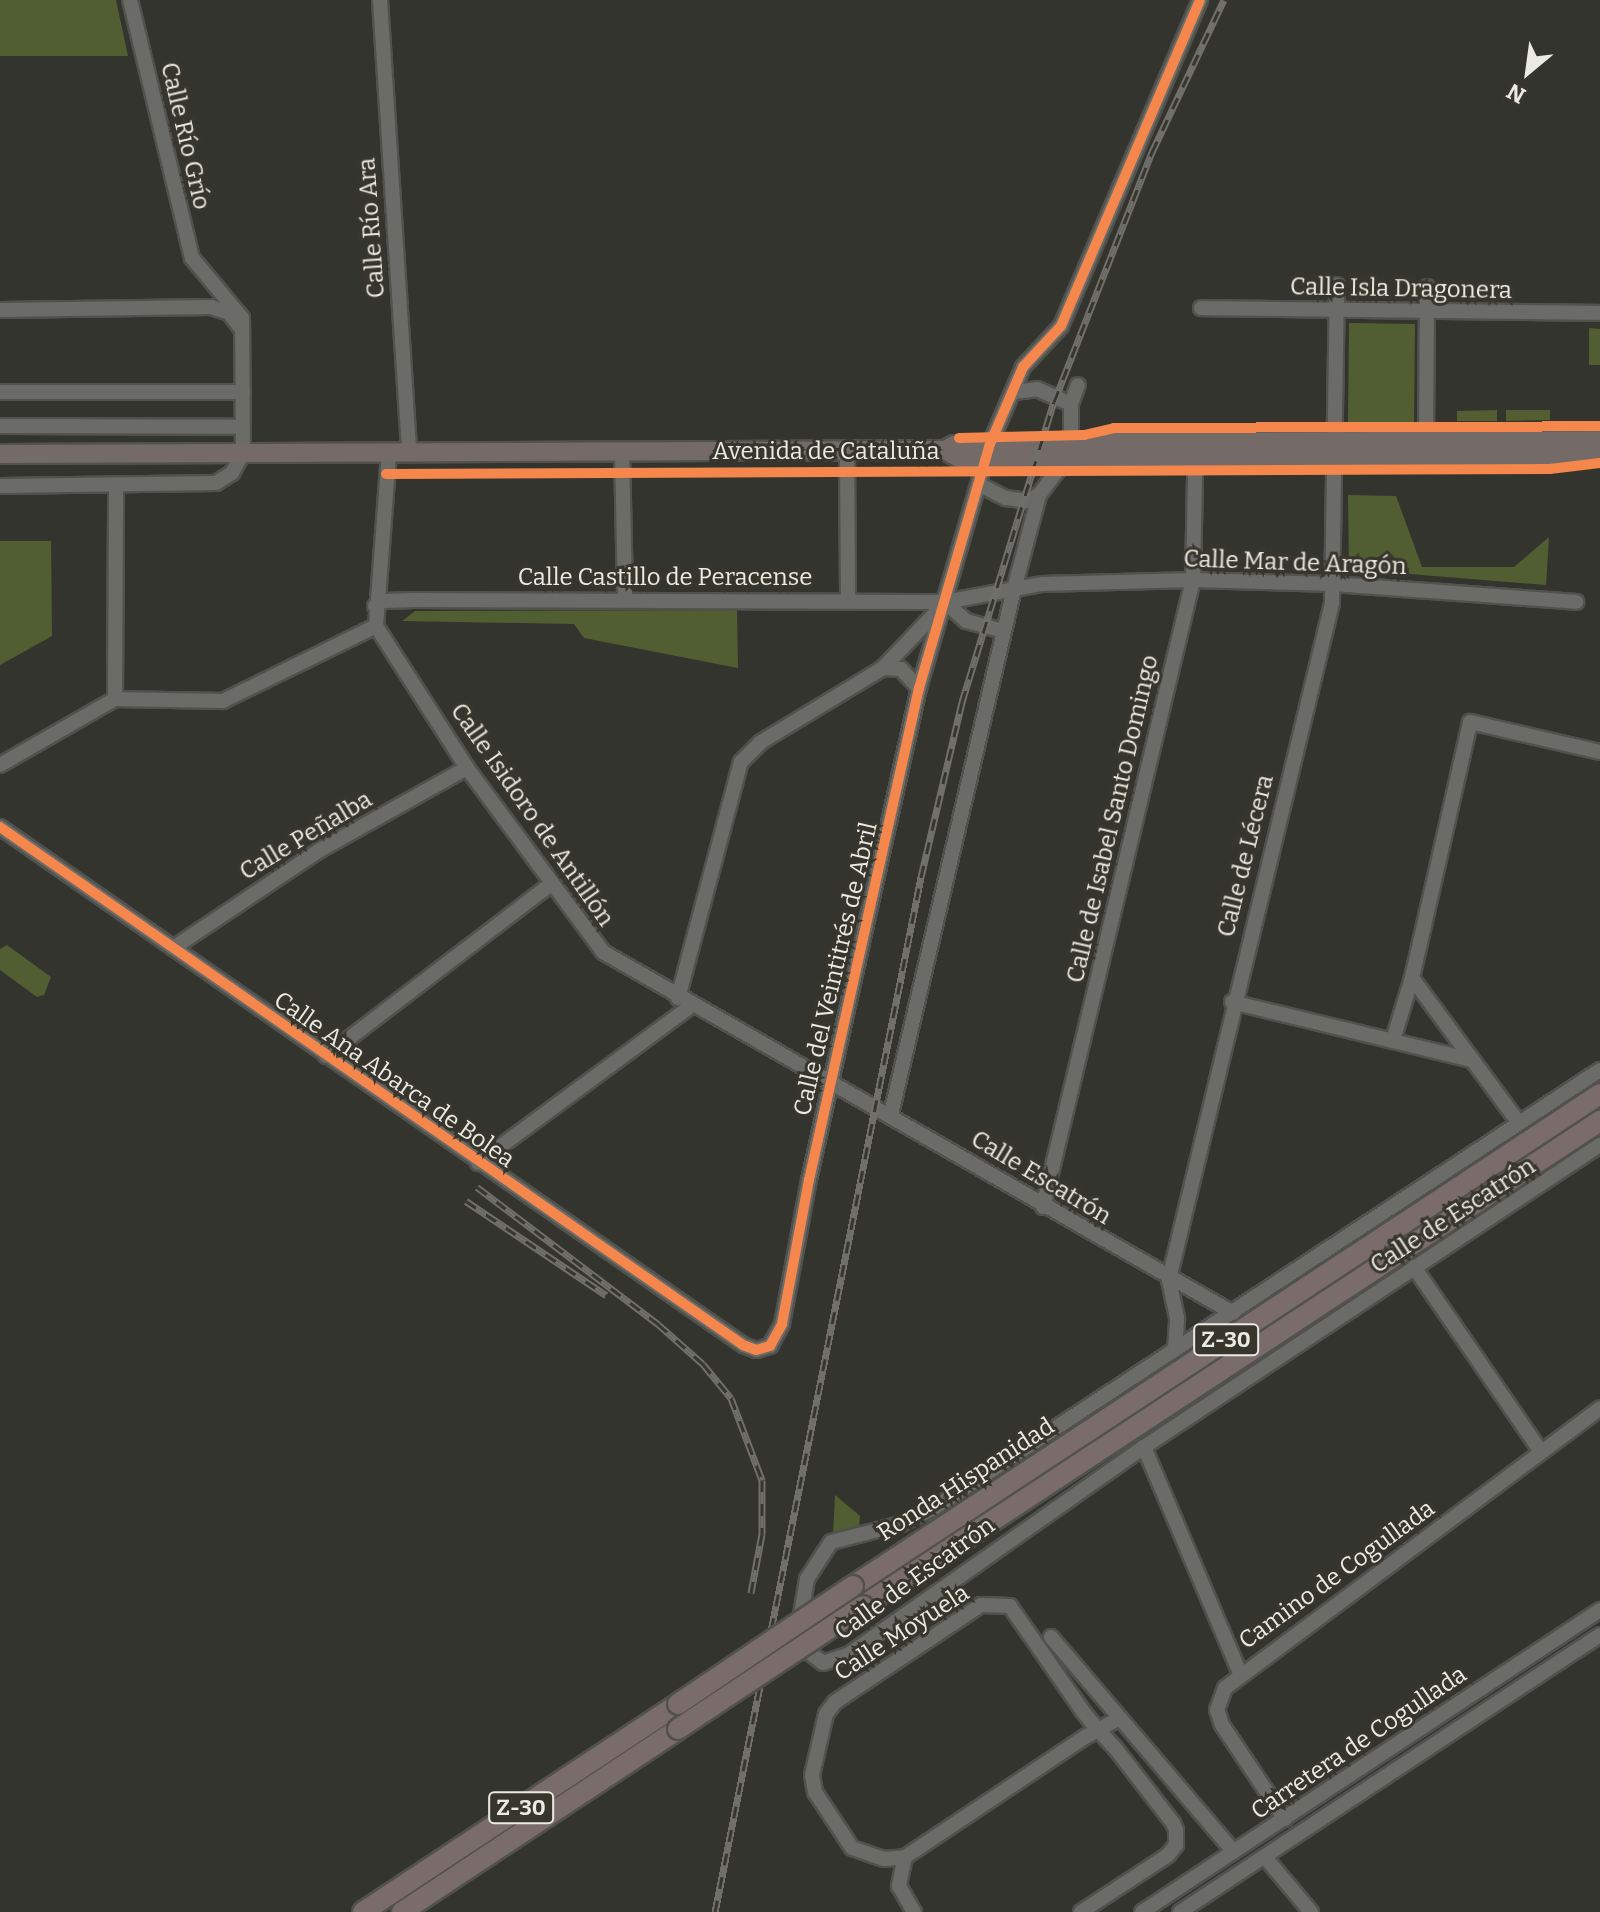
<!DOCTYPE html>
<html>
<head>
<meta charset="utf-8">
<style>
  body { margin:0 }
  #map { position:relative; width:1600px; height:1912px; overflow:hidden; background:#34342f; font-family:Bitter,serif }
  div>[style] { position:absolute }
  .green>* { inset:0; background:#515e31 }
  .roads { filter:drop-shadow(2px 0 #51514d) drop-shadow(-2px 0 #51514d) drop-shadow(0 2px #51514d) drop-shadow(0 -2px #51514d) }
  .minor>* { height:14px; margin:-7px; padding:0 7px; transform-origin:7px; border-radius:7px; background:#6b6b67 }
  .major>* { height:18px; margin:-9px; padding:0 9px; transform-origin:9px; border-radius:9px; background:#746b69 }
  .highway>* { height:20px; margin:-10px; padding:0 10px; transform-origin:10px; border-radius:10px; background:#7a6c6a }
  .rail>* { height:7px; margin-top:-3.5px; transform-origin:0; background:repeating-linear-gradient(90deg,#37352c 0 12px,#706f6b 0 24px); box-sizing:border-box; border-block:2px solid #706f6b }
  .bridges { filter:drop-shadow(2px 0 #51514d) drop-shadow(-2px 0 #51514d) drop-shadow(0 2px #51514d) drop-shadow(0 -2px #51514d) }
  .highway-bridge>* { height:20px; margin:-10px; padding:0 10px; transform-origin:10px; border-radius:10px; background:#7a6c6a }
  .cycleway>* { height:10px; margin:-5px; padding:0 5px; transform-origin:5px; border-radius:5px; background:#f5874c }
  span { translate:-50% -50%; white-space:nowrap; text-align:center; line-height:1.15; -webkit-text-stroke:6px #37352c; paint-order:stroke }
  .shield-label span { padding:2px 6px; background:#37352c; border:2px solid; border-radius:6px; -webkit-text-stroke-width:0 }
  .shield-label { font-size:22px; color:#ebeae4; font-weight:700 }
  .street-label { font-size:24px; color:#ebeae4 }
  .north { position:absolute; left:1488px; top:32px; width:80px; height:80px; -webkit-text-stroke:6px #37352c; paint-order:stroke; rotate:209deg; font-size:22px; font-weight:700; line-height:32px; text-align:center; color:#ebeae4 }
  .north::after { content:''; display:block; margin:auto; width:28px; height:36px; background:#ebeae4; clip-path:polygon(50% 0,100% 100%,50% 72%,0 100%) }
</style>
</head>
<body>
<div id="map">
  <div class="green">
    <i style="clip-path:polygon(0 0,116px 0,128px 56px,0 56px)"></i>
    <i style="clip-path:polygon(1349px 323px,1415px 324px,1414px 422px,1348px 422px)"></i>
    <i style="clip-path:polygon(1589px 328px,1600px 329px,1600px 365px,1589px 365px)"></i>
    <i style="clip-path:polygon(1497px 410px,1497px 421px,1457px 421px,1457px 411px)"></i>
    <i style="clip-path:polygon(1506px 410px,1550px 410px,1550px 420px,1506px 421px)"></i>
    <i style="clip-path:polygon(1348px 495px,1396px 496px,1422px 567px,1514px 567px,1549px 537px,1546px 585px,1349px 569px)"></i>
    <i style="clip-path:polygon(0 541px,51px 541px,52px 636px,0 665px)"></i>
    <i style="clip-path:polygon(737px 610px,738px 668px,584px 638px,574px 624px,402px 621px,415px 611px)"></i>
    <i style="clip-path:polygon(7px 945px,51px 977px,44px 995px,37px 997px,0 970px,0 949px)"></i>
    <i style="clip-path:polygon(835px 1495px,860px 1516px,859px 1529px,833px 1535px)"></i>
  </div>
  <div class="roads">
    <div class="minor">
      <i style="left:380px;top:0;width:454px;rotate:86.3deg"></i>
      <i style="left:1201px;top:308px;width:399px;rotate:0.7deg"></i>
      <i style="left:0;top:310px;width:211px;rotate:-0.8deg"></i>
      <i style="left:211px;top:307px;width:19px;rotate:18deg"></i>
      <i style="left:229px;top:313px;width:18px;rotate:52deg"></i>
      <i style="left:0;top:392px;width:243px"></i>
      <i style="left:1014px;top:392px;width:23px;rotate:-7deg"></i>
      <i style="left:1037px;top:389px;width:37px;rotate:24deg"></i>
      <i style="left:0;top:426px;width:243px;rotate:0.2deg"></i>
      <i style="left:1426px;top:440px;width:153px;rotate:-89.6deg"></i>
      <i style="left:622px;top:451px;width:148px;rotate:88.8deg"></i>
      <i style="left:847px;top:451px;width:150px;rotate:89.6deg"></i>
      <i style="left:389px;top:453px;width:173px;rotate:94.3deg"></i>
      <i style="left:376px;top:626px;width:169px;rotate:57.3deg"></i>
      <i style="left:467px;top:768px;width:229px;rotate:53.5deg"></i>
      <i style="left:603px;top:952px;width:726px;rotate:29.81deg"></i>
      <i style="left:980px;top:485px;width:29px;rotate:27deg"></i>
      <i style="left:1006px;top:498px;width:21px;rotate:8deg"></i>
      <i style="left:1027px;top:501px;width:13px;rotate:-27deg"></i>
      <i style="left:0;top:486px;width:216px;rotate:-0.8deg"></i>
      <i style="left:216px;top:483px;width:19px;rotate:-32deg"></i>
      <i style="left:232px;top:473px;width:23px;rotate:-61deg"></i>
      <i style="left:243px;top:453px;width:135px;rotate:-90.4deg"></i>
      <i style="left:242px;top:318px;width:78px;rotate:-129.8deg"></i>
      <i style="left:192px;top:258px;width:265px;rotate:-103.5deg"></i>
      <i style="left:945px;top:602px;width:28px;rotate:42deg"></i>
      <i style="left:966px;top:621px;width:39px;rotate:15deg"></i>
      <i style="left:375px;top:606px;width:10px;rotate:-29deg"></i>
      <i style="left:384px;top:601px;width:30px;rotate:-2deg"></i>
      <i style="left:414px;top:600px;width:531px;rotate:0.22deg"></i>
      <i style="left:945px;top:602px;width:99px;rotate:-10.5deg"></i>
      <i style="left:1042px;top:584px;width:151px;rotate:-1.5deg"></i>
      <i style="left:1193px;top:580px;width:140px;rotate:1.6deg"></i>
      <i style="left:1333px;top:584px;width:244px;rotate:4.2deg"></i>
      <i style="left:883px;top:668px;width:18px;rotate:3deg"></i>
      <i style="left:901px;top:669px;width:26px;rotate:47deg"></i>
      <i style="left:115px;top:699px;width:213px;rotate:-89.7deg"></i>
      <i style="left:0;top:765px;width:133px;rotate:-29.9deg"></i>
      <i style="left:115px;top:699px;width:108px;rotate:1.1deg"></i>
      <i style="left:223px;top:701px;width:170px;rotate:-26.1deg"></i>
      <i style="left:0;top:827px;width:906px;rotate:34.88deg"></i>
      <i style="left:743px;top:1345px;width:14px;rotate:21deg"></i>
      <i style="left:756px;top:1350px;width:15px;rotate:-16deg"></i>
      <i style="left:770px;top:1346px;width:25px;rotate:-61deg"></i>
      <i style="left:782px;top:1324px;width:147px;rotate:-79.4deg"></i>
      <i style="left:809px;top:1180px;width:504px;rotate:-77.4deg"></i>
      <i style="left:919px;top:688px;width:254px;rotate:-73.8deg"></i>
      <i style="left:990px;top:444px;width:84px;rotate:-66.8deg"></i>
      <i style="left:1023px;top:367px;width:56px;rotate:-47.2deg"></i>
      <i style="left:1061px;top:326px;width:354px;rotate:-66.9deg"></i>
      <i style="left:173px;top:948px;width:177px;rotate:-33.7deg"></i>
      <i style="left:320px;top:850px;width:168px;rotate:-29.2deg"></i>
      <i style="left:1412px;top:978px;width:180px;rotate:53.6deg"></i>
      <i style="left:678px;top:998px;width:244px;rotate:-75.1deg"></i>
      <i style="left:741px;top:762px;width:28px;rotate:-45deg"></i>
      <i style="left:761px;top:742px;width:143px;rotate:-31.2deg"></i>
      <i style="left:883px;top:668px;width:84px;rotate:-46.4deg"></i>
      <i style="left:1232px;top:1002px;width:246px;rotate:13.6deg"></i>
      <i style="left:1393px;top:1040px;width:65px;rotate:-73deg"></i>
      <i style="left:1412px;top:978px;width:262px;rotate:-77.2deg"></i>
      <i style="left:1470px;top:722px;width:133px;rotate:13deg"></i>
      <i style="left:326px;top:1056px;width:283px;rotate:-37.4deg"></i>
      <i style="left:1600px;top:1070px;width:797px;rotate:146.67deg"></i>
      <i style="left:934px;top:1508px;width:37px;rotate:154deg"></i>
      <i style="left:901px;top:1524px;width:72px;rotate:165.6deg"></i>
      <i style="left:831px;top:1542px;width:44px;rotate:123deg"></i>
      <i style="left:807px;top:1579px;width:54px;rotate:99.6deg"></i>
      <i style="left:798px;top:1632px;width:16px;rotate:75deg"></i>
      <i style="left:802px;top:1647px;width:26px;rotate:37deg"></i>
      <i style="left:823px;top:1663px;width:26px;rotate:-18deg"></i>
      <i style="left:848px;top:1655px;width:362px;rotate:-35.1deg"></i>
      <i style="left:1144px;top:1447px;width:547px;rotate:-33.52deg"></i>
      <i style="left:891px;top:1114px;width:535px;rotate:-76.82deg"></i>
      <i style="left:1013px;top:593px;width:101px;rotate:-75.1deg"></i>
      <i style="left:1039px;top:495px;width:31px;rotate:-53deg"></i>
      <i style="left:1058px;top:470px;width:36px;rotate:-69deg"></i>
      <i style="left:1071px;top:436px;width:32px;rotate:-90deg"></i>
      <i style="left:1071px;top:404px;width:20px;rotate:-70deg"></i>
      <i style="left:478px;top:1163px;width:265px;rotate:-36.4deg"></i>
      <i style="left:1043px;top:1207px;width:645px;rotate:-76.55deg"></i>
      <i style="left:1193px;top:580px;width:109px;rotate:-88.9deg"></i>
      <i style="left:1195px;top:471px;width:21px;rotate:-109deg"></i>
      <i style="left:1414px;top:1267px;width:224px;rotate:55.5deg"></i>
      <i style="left:1175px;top:1350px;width:32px;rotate:-86deg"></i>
      <i style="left:1177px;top:1318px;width:40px;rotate:-102deg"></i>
      <i style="left:1169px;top:1279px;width:695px;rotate:-76.44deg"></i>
      <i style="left:1332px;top:603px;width:318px;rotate:-89.1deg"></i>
      <i style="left:1144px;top:1447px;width:246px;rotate:67deg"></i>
      <i style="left:1051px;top:1637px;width:282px;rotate:49.6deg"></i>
      <i style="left:1285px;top:1819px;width:113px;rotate:-123.8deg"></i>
      <i style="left:1222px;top:1725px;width:16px;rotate:-108deg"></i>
      <i style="left:1217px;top:1710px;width:23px;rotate:-70deg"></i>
      <i style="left:1225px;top:1688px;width:468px;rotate:-36.7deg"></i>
      <i style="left:905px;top:1857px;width:30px;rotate:102deg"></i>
      <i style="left:899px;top:1886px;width:30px;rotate:60deg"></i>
      <i style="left:1265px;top:1857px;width:72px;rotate:50.1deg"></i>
      <i style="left:1081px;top:1912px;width:104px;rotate:-33.2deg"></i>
      <i style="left:1168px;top:1855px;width:13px;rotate:-51deg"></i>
      <i style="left:1176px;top:1845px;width:15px;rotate:-90deg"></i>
      <i style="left:1176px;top:1830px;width:8px;rotate:-113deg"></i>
      <i style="left:1173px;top:1823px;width:95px;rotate:-127.7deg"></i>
      <i style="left:1115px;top:1748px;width:25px;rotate:-133deg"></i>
      <i style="left:1098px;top:1730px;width:26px;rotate:-129deg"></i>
      <i style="left:1082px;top:1710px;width:126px;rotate:-124.7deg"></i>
      <i style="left:1010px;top:1606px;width:29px;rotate:-178deg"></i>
      <i style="left:981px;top:1605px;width:175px;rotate:146.4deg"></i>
      <i style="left:835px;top:1702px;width:15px;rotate:127deg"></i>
      <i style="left:826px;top:1714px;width:63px;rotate:102.9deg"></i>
      <i style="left:812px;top:1775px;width:17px;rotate:80deg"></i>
      <i style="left:815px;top:1792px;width:67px;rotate:56.5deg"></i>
      <i style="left:852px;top:1848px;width:34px;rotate:19deg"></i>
      <i style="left:884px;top:1859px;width:21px;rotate:-5deg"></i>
      <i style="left:905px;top:1857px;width:216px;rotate:-33.7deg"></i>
      <i style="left:1085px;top:1737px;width:15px;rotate:-28deg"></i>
      <i style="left:1098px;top:1730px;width:25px;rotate:-29deg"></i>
      <i style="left:1142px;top:1912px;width:549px;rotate:-33.4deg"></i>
      <i style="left:1180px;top:1912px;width:503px;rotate:-33.41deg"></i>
    </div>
    <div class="major">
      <i style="left:945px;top:450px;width:16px;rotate:30deg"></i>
      <i style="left:959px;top:458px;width:641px;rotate:-0.27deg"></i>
      <i style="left:0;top:454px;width:945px;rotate:-0.24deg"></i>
      <i style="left:945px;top:450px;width:10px;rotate:-29deg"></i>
      <i style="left:954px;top:445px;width:160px;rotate:-1.1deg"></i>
      <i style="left:1114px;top:442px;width:486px;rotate:-0.2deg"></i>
    </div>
    <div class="highway">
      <i style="left:853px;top:1586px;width:894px;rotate:-33.37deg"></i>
      <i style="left:863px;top:1606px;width:882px;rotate:-33.35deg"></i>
      <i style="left:363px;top:1912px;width:377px;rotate:-33.4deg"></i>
      <i style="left:402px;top:1912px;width:331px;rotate:-33.5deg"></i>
    </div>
  </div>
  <div class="rail">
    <i style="left:477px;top:1187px;width:227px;rotate:37.1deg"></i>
    <i style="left:658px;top:1324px;width:60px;rotate:41.6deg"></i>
    <i style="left:703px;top:1364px;width:44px;rotate:50.5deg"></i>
    <i style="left:731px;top:1398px;width:88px;rotate:69.3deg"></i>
    <i style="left:762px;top:1480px;width:54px;rotate:90deg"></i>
    <i style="left:762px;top:1534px;width:60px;rotate:100.6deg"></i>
    <i style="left:466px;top:1201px;width:169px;rotate:33.9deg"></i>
    <i style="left:715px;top:1912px;width:1055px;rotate:-78.74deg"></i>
    <i style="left:921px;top:877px;width:180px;rotate:-76.8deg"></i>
    <i style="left:962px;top:702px;width:314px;rotate:-73deg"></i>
    <i style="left:1054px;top:402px;width:269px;rotate:-68.6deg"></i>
    <i style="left:1152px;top:152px;width:168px;rotate:-64.7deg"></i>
  </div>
  <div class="bridges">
    <div class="highway-bridge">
      <i style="left:678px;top:1704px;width:211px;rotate:-34deg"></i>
      <i style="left:678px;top:1729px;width:222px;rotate:-33.6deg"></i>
    </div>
  </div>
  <div class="cycleway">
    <i style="left:959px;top:438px;width:125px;rotate:-1.4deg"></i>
    <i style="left:1084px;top:435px;width:31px;rotate:-13deg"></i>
    <i style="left:1114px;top:428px;width:486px;rotate:-0.2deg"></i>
    <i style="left:386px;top:474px;width:1164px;rotate:-0.25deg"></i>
    <i style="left:1550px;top:469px;width:50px;rotate:-6.8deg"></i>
    <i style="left:0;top:827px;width:906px;rotate:34.88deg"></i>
    <i style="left:743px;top:1345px;width:14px;rotate:21deg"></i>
    <i style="left:756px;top:1350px;width:15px;rotate:-16deg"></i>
    <i style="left:770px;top:1346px;width:25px;rotate:-61deg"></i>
    <i style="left:782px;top:1324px;width:147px;rotate:-79.4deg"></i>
    <i style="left:809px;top:1180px;width:504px;rotate:-77.4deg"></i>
    <i style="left:919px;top:688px;width:254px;rotate:-73.8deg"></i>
    <i style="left:990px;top:444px;width:84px;rotate:-66.8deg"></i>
    <i style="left:1023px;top:367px;width:56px;rotate:-47.2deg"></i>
    <i style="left:1061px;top:326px;width:354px;rotate:-66.9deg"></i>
  </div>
  <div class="shield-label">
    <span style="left:1226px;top:1340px">Z-30</span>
    <span style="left:521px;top:1808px">Z-30</span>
  </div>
  <div class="street-label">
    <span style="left:185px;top:136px;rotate:77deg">Calle Río Grío</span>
    <span style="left:372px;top:228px;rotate:-94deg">Calle Río Ara</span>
    <span style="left:1401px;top:289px;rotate:1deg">Calle Isla Dragonera</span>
    <span style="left:826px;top:452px">Avenida de Cataluña</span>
    <span style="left:1295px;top:563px;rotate:2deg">Calle Mar de Aragón</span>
    <span style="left:665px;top:578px">Calle Castillo de Peracense</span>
    <span style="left:532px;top:815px;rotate:55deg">Calle Isidoro de Antillón</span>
    <span style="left:1113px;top:819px;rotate:-77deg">Calle de Isabel Santo Domingo</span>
    <span style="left:306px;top:836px;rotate:-31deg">Calle Peñalba</span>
    <span style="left:1246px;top:856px;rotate:-76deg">Calle de Lécera</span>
    <span style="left:836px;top:969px;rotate:-77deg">Calle del Veintitrés de Abril</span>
    <span style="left:394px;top:1080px;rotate:35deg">Calle Ana Abarca de Bolea</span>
    <span style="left:1041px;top:1178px;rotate:31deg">Calle Escatrón</span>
    <span style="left:1453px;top:1216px;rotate:-33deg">Calle de Escatrón</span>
    <span style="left:966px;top:1480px;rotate:-33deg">Ronda Hispanidad</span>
    <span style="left:1337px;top:1575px;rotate:-36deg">Camino de Cogullada</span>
    <span style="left:915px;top:1579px;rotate:-36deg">Calle de Escatrón</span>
    <span style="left:902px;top:1633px;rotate:-33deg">Calle Moyuela</span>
    <span style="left:1359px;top:1743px;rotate:-34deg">Carretera de Cogullada</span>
  </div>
  <div class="north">N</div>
</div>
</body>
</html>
